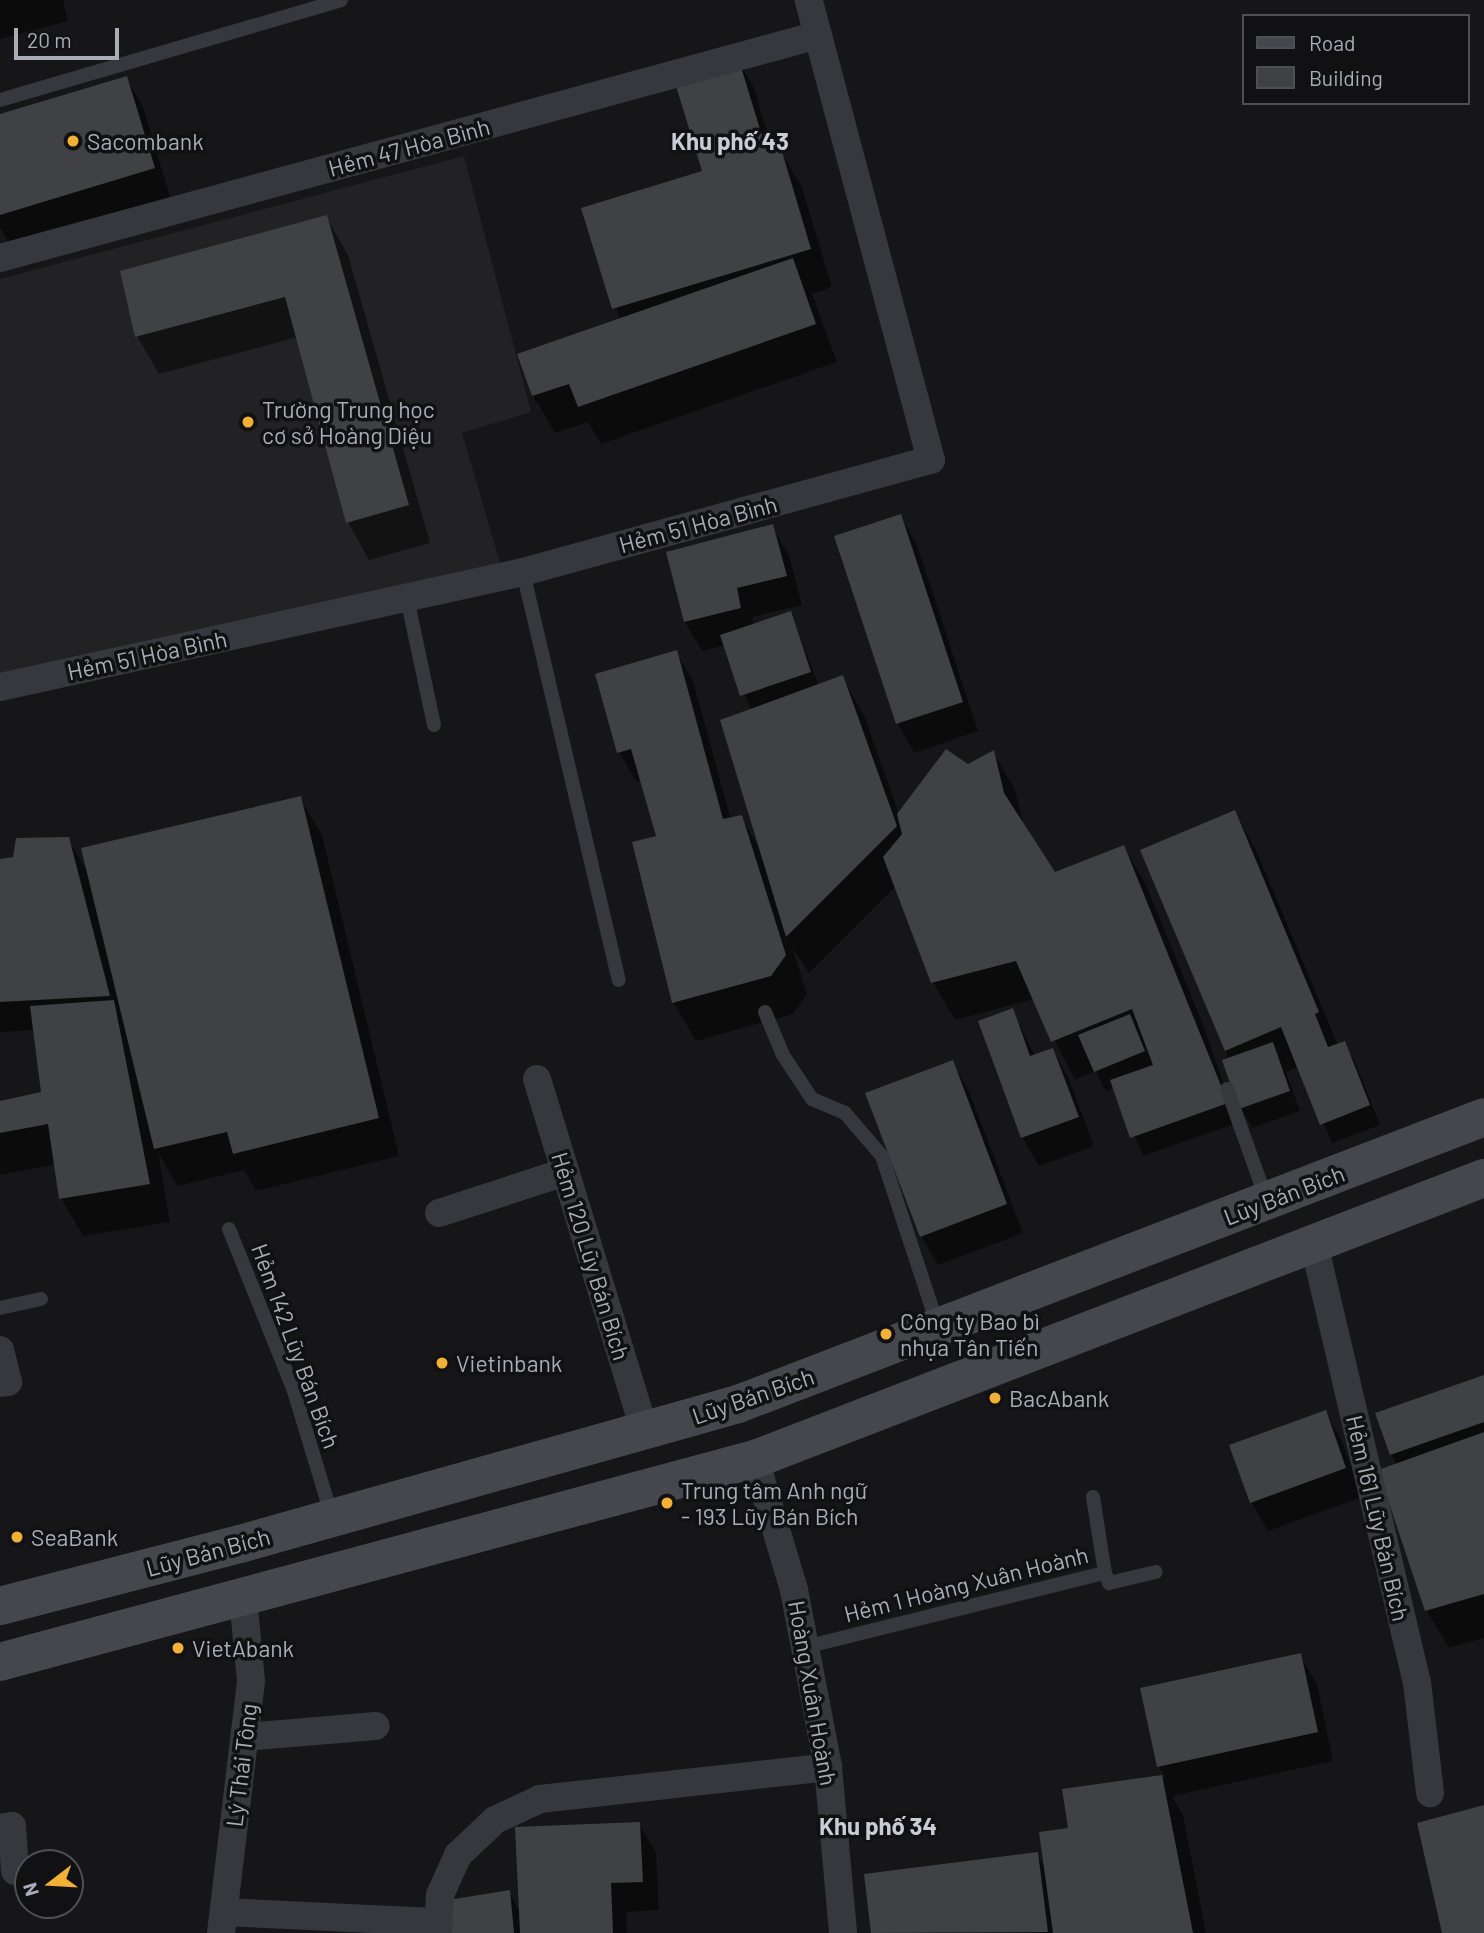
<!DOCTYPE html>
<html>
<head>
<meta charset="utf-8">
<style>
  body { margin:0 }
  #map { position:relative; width:1484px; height:1933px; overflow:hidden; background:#161618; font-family:Barlow,sans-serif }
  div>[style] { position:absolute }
  .built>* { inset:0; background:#222225 }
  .shadow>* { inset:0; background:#0007 }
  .building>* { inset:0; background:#404145 }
  .lane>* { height:14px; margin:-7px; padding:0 7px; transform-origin:7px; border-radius:7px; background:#37383d }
  .street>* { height:28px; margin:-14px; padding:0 14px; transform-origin:14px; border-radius:14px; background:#37383d }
  .secondary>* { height:38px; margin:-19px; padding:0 19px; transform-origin:19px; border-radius:19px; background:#45474d }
  .dots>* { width:19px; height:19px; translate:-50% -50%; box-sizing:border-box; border:4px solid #111113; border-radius:50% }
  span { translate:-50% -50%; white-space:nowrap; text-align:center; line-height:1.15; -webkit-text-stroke:7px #111113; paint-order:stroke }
  .poi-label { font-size:23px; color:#a8adb8 }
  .left { translate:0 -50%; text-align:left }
  .street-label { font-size:23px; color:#a8adb8 }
  .neighbourhood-label { font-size:24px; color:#c9ccd4; font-weight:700 }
  .legend { position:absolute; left:1242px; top:14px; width:228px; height:91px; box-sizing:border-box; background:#111113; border:2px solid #4d4f55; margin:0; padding:9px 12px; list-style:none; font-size:21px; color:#a8adb8 }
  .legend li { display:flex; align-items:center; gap:14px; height:35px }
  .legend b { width:35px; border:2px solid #4d4f55 }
  .north { position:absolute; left:14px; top:1849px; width:70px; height:70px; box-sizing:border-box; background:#111113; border:2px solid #4d4f55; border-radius:50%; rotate:253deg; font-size:19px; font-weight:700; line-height:28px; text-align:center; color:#a8adb8 }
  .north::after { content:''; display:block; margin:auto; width:24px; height:32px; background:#f2b134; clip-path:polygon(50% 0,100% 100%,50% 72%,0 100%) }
  .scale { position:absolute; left:14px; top:28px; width:105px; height:32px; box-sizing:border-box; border:4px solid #a8adb8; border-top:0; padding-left:9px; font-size:21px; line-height:24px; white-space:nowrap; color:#a8adb8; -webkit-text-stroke:5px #111113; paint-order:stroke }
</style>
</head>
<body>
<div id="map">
  <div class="built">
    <i style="clip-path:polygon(464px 156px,531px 412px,462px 433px,503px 573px,0 685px,0 279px)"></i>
  </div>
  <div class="shadow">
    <i style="clip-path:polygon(0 0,63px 0,68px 21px,0 39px)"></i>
    <i style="clip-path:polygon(737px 59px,754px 88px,773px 152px,780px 150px,802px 188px,832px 287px,812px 294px,837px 362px,601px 444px,588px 422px,555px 433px,533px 396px,620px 320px,584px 209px,705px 173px)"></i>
    <i style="clip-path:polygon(126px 78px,143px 107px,170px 197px,10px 245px,0 227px,0 116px)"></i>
    <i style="clip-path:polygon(326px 217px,348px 255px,430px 543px,369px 560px,348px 522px,298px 337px,159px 374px,137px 336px)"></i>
    <i style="clip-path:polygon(900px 516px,917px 545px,978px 731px,914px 753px,898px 724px,836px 538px)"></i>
    <i style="clip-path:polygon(772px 526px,789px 555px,802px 605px,752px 617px,754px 625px,790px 613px,819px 686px,842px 677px,864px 715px,899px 814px,993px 752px,1015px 790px,1024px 827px,1054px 875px,1124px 847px,1146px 885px,1204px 1027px,1237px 1123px,1143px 1156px,1114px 1087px,1106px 1091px,1095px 1071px,1075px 1080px,1034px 999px,955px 1020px,933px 982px,896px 886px,809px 973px,792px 947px,807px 994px,793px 1014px,696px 1041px,674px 1003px,635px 843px,659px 837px,642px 779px,636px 781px,619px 752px,676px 652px,693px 681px,731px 820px,741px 817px,759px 848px,751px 710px,725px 645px,702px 651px,685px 622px,668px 553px)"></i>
    <i style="clip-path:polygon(300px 798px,322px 835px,399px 1156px,256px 1191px,244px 1170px,177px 1186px,158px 1152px,170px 1222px,83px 1236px,61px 1198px,56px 1164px,0 1175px,0 1102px,43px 1094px,35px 1030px,0 1032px,0 861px,68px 839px,87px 871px)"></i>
    <i style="clip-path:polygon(1234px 812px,1256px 850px,1338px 1045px,1344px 1043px,1355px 1062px,1380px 1125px,1332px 1143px,1299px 1067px,1286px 1072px,1300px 1111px,1252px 1128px,1241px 1108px,1226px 1050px)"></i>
    <i style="clip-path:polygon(1012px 1010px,1035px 1056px,1053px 1050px,1069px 1079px,1094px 1146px,1039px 1166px,1022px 1137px)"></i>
    <i style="clip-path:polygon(952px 1062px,969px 1091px,1023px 1233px,938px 1265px,921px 1236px)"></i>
    <i style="clip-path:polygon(1484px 1377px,1484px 1638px,1449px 1648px,1427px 1611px,1380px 1471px,1397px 1465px,1391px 1454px)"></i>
    <i style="clip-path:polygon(1325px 1412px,1342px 1441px,1362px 1497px,1268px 1531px,1251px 1502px)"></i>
    <i style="clip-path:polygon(1300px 1655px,1317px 1684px,1333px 1761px,1172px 1796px,1183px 1815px,1206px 1933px,873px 1933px,866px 1875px,1037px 1854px,1046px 1870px,1069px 1829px,1064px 1791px,1165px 1777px,1159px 1766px)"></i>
    <i style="clip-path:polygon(639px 1824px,656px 1853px,659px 1910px,626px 1912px,627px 1933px,446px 1933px,509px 1892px,520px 1912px)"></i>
  </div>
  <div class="building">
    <i style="clip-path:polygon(738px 57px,767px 152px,781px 148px,811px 249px,612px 309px,581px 208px,702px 171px,673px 76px)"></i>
    <i style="clip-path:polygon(127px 76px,155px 168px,0 215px,0 114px)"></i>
    <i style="clip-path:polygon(327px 215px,409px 505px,346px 523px,285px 297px,135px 337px,120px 271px)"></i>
    <i style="clip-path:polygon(793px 258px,816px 324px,578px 407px,569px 384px,532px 396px,517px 354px)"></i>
    <i style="clip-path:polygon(901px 514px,963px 702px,896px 724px,834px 536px)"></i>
    <i style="clip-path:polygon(773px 524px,787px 576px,737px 588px,741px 608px,684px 622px,666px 552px)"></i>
    <i style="clip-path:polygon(791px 611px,811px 672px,740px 696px,720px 635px)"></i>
    <i style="clip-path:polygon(677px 650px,723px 819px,742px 815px,786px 955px,771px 976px,672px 1003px,632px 842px,656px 836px,631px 749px,617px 753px,595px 674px)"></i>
    <i style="clip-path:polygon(843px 675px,897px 826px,786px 937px,720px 720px)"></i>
    <i style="clip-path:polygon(946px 749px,968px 764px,994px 750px,1004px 793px,1055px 872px,1124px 845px,1228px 1103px,1130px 1138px,1110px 1080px,1153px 1065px,1132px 1009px,1051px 1042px,1016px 961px,931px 983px,883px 857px,902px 834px,897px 814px)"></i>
    <i style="clip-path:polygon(301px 796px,379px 1118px,233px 1154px,227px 1132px,154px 1149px,81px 848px)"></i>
    <i style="clip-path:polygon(1235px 810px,1319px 1012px,1315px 1014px,1328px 1047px,1345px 1041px,1370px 1105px,1320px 1125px,1281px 1027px,1225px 1051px,1140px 850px)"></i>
    <i style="clip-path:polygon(69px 837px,110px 996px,0 1002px,0 859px,13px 857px,16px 838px)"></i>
    <i style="clip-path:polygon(114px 1000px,150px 1184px,59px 1199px,48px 1124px,0 1133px,0 1101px,41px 1092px,30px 1006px)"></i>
    <i style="clip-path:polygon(1013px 1008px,1030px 1056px,1053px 1048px,1079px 1117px,1021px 1138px,978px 1021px)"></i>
    <i style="clip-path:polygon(1130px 1014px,1145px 1051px,1094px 1072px,1078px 1035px)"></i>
    <i style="clip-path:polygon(1273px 1042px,1290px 1091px,1239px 1109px,1222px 1060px)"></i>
    <i style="clip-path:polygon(953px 1060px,1007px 1204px,920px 1237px,865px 1093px)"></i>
    <i style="clip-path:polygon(1484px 1375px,1484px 1422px,1390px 1455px,1375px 1413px)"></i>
    <i style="clip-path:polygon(1326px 1410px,1346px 1468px,1250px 1503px,1229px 1445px)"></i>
    <i style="clip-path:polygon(1484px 1432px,1484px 1594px,1425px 1611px,1378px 1470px)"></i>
    <i style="clip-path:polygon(1301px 1653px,1318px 1732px,1157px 1767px,1140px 1688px)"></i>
    <i style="clip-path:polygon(1162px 1775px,1193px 1933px,1053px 1933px,1039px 1832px,1068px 1828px,1062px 1789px)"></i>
    <i style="clip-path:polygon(1484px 1805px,1484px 1933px,1442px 1933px,1417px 1823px)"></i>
    <i style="clip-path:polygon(640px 1822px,643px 1882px,611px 1883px,613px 1933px,520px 1933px,515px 1827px)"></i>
    <i style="clip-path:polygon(1038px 1852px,1048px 1932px,871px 1933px,864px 1874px)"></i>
    <i style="clip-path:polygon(510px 1890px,514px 1933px,444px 1933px,442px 1901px)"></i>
  </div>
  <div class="lane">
    <i style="left:0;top:100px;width:355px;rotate:-16.3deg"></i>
    <i style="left:523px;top:572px;width:419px;rotate:76.8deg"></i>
    <i style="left:407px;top:598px;width:130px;rotate:78deg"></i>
    <i style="left:765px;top:1012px;width:47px;rotate:67.3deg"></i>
    <i style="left:783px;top:1055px;width:53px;rotate:56.6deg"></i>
    <i style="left:812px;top:1099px;width:36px;rotate:23deg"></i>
    <i style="left:845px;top:1113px;width:57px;rotate:49.3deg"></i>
    <i style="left:882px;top:1156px;width:179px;rotate:71.8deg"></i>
    <i style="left:1227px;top:1089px;width:116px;rotate:70.3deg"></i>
    <i style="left:229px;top:1229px;width:175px;rotate:68.1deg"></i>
    <i style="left:294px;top:1391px;width:132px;rotate:73.2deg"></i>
    <i style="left:0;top:1308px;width:42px;rotate:-12.4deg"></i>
    <i style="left:1105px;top:1573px;width:11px;rotate:68deg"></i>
    <i style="left:1109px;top:1583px;width:48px;rotate:-13.2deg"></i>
    <i style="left:805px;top:1647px;width:309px;rotate:-13.9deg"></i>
    <i style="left:1105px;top:1573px;width:77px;rotate:-99deg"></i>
  </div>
  <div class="street">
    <i style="left:0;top:258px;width:848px;rotate:-15.25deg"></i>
    <i style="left:0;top:687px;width:535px;rotate:-12.4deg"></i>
    <i style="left:523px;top:572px;width:423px;rotate:-15.4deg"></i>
    <i style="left:931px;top:460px;width:476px;rotate:-104.9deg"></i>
    <i style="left:537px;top:1079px;width:370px;rotate:73deg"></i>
    <i style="left:439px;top:1213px;width:133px;rotate:-18deg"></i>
    <i style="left:1314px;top:1244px;width:450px;rotate:76.8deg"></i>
    <i style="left:1417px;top:1682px;width:112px;rotate:83.3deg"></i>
    <i style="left:0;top:1350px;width:33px;rotate:76deg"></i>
    <i style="left:8px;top:1382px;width:8px;rotate:173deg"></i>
    <i style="left:755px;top:1459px;width:137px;rotate:73.4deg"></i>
    <i style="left:794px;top:1590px;width:180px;rotate:79.1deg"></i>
    <i style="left:828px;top:1767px;width:167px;rotate:84.8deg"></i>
    <i style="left:245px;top:1737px;width:131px;rotate:-4.8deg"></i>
    <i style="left:0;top:1828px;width:12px;rotate:-9deg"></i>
    <i style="left:12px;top:1826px;width:45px;rotate:86.2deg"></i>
    <i style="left:224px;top:1912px;width:215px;rotate:2.7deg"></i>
    <i style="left:221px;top:1933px;width:254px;rotate:-83.2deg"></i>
    <i style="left:251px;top:1681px;width:83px;rotate:-95.5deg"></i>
    <i style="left:438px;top:1933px;width:38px;rotate:-87deg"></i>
    <i style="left:440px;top:1895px;width:44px;rotate:-65.8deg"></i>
    <i style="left:458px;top:1855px;width:51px;rotate:-43.4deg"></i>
    <i style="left:495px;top:1820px;width:50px;rotate:-25deg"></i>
    <i style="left:540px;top:1799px;width:290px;rotate:-6.3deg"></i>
  </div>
  <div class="secondary">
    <i style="left:0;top:1606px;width:248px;rotate:-14.5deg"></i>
    <i style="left:240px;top:1544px;width:517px;rotate:-15.7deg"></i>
    <i style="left:738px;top:1404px;width:799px;rotate:-21.04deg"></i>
    <i style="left:0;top:1662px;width:782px;rotate:-15.05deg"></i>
    <i style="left:755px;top:1459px;width:781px;rotate:-21.08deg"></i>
  </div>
  <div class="dots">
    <i style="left:73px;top:141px;background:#f2b134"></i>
    <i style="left:248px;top:422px;background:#f2b134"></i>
    <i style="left:886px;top:1334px;background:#f2b134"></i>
    <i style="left:442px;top:1363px;background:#f2b134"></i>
    <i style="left:995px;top:1398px;background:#f2b134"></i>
    <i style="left:667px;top:1503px;background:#f2b134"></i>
    <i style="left:17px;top:1537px;background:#f2b134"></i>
    <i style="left:178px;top:1648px;background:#f2b134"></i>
  </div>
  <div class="poi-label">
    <span class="left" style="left:87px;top:141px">Sacombank</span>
    <span class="left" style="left:262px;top:422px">Trường Trung học<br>cơ sở Hoàng Diệu</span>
    <span class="left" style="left:900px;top:1334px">Công ty Bao bì<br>nhựa Tân Tiến</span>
    <span class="left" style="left:456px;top:1363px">Vietinbank</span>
    <span class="left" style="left:1009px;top:1398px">BacAbank</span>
    <span class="left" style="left:681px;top:1503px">Trung tâm Anh ngữ<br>- 193 Lũy Bán Bích</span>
    <span class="left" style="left:31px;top:1537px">SeaBank</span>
    <span class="left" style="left:192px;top:1648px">VietAbank</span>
  </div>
  <div class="street-label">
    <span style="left:409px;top:147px;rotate:-15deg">Hẻm 47 Hòa Bình</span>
    <span style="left:698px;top:524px;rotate:-15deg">Hẻm 51 Hòa Bình</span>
    <span style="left:147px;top:655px;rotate:-12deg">Hẻm 51 Hòa Bình</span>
    <span style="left:1284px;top:1195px;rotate:-21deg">Lũy Bán Bích</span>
    <span style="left:591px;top:1256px;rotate:73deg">Hẻm 120 Lũy Bán Bích</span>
    <span style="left:296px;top:1346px;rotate:70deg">Hẻm 142 Lũy Bán Bích</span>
    <span style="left:753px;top:1396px;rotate:-19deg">Lũy Bán Bích</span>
    <span style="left:1378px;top:1518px;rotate:77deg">Hẻm 161 Lũy Bán Bích</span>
    <span style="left:208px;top:1552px;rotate:-15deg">Lũy Bán Bích</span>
    <span style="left:966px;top:1584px;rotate:-14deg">Hẻm 1 Hoàng Xuân Hoành</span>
    <span style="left:813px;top:1693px;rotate:80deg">Hoàng Xuân Hoành</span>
    <span style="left:241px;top:1765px;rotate:-83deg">Lý Thái Tông</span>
  </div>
  <div class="neighbourhood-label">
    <span style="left:730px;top:141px">Khu phố 43</span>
    <span style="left:878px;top:1826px">Khu phố 34</span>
  </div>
  <ul class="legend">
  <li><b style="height:9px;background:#45474d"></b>Road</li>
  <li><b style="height:19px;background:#404145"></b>Building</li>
  </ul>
  <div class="north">N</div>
  <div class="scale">20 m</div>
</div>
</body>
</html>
